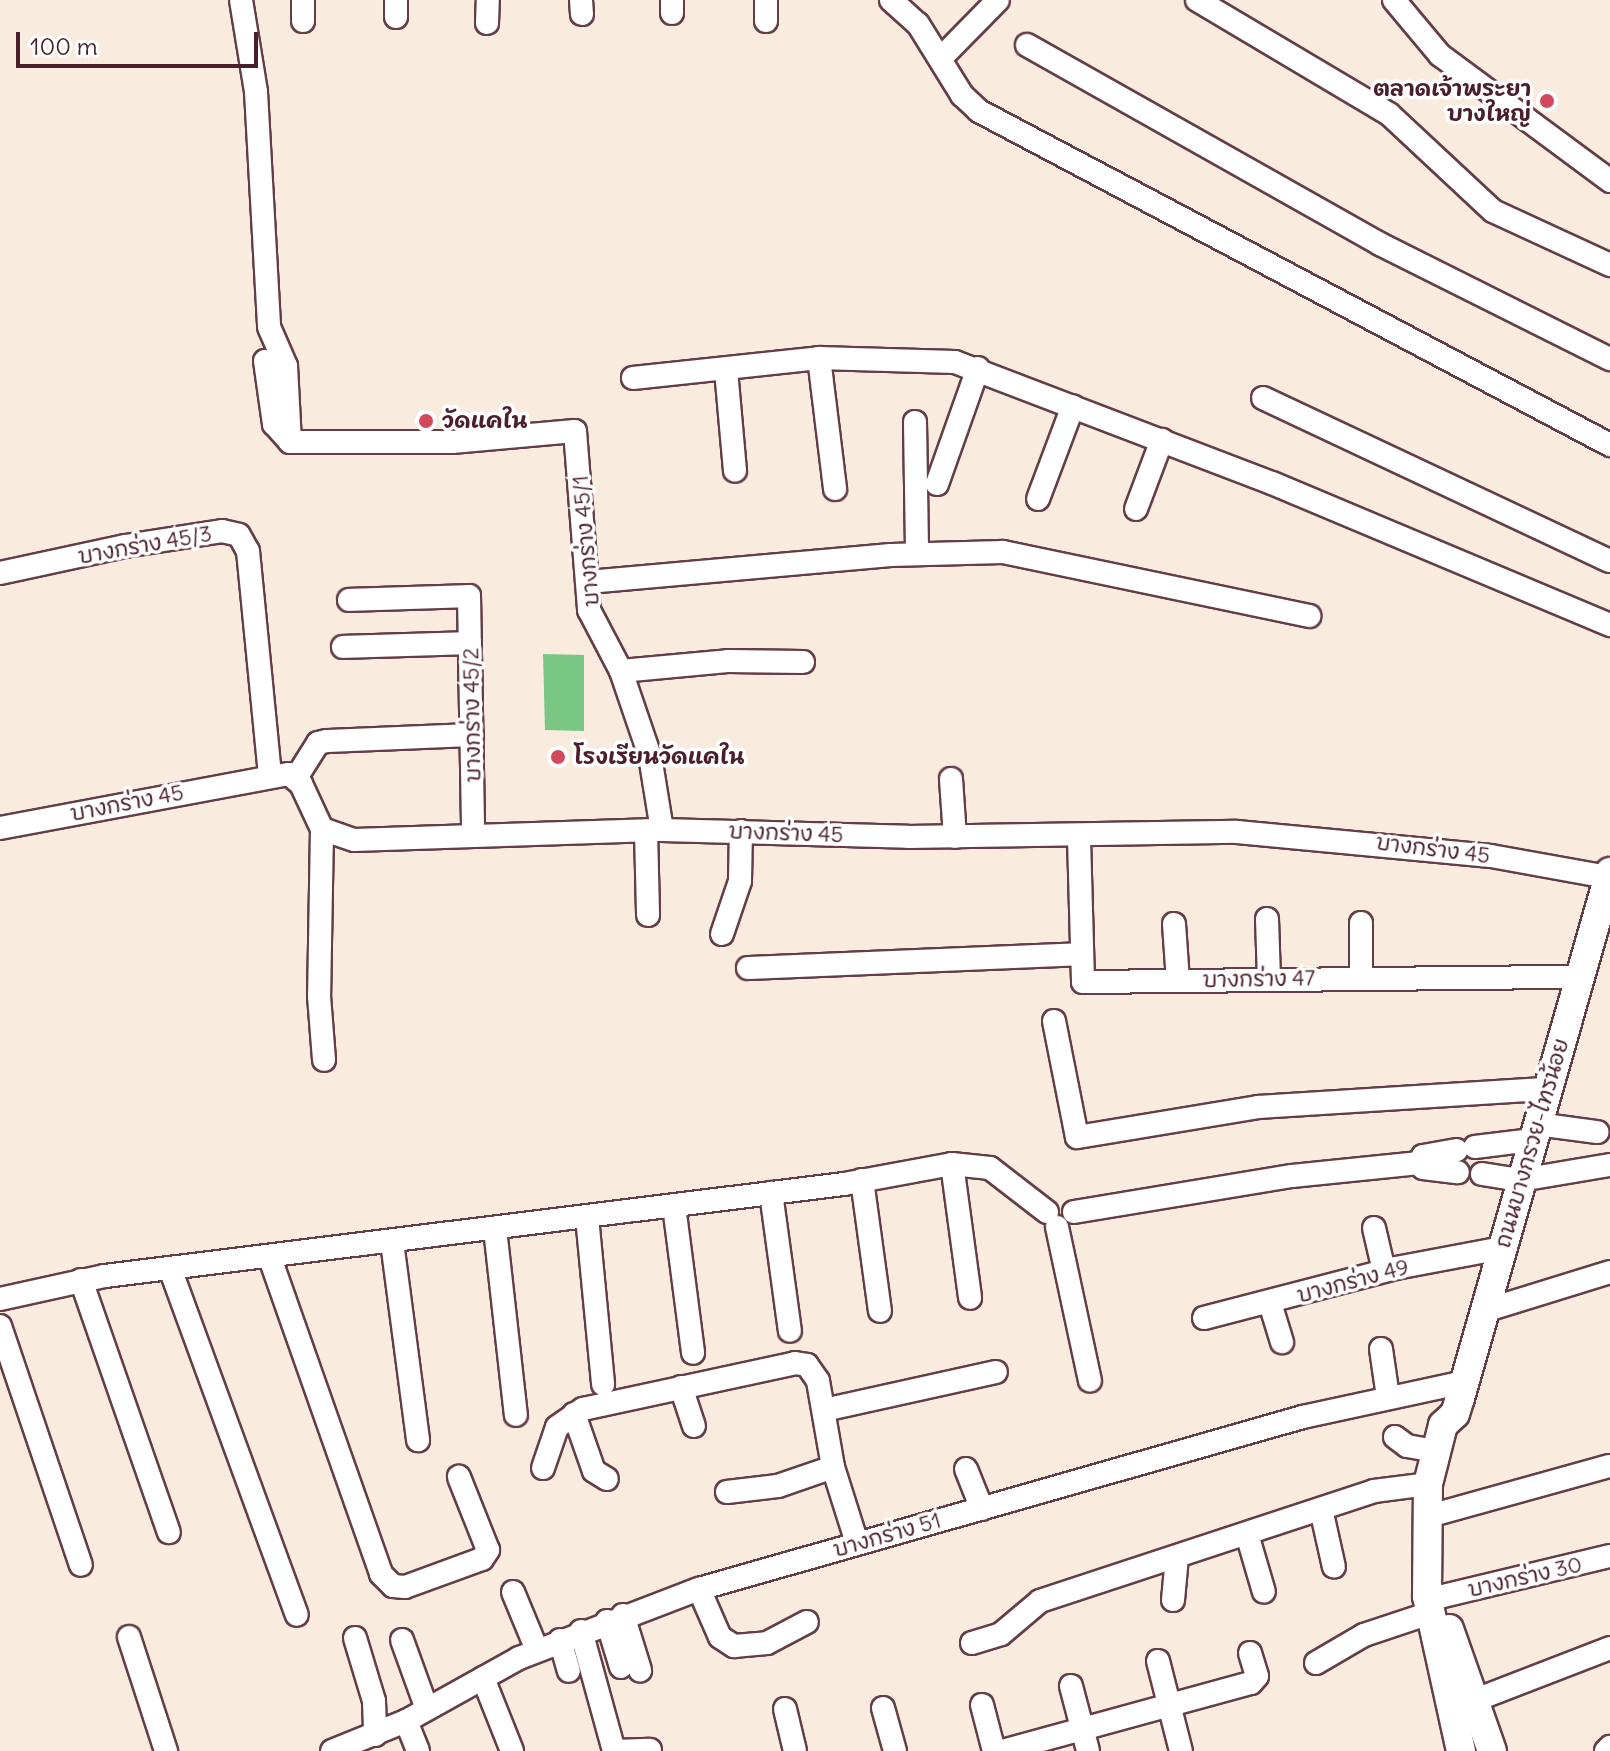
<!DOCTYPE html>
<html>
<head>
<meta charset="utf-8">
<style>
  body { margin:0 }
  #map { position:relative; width:1610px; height:1751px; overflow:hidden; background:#f9ecde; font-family:Delius,"Playpen Sans Thai",sans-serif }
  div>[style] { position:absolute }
  .green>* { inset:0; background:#7ac684 }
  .roads { filter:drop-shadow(2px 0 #643e46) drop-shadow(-2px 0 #643e46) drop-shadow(0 2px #643e46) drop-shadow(0 -2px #643e46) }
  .minor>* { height:22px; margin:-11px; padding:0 11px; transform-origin:11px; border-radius:11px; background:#fff }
  .major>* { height:28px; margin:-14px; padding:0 14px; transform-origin:14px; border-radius:14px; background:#fff }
  .dots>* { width:22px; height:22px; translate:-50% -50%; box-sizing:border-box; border:4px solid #fff; border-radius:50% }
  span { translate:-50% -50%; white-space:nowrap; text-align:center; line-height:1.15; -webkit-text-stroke:7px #fff; paint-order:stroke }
  .poi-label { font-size:22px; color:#4a1f2b; font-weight:700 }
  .right { translate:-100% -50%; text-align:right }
  .left { translate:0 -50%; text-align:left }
  .street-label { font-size:22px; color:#4a1f2b }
  .scale { position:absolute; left:16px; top:32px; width:242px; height:36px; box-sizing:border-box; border:4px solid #4a1f2b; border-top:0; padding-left:10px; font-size:24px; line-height:28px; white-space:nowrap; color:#4a1f2b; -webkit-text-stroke:6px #fff; paint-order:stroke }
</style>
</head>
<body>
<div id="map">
  <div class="green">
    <i style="clip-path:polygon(543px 654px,584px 655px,584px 731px,545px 730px)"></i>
  </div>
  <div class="roads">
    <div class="minor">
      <i style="left:241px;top:0;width:93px;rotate:80.7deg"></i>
      <i style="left:256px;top:92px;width:235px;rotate:86.8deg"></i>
      <i style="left:269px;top:327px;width:43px;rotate:66.4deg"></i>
      <i style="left:286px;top:366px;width:76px;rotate:87deg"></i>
      <i style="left:290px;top:442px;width:162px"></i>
      <i style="left:452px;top:442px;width:123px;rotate:-5.1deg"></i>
      <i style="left:575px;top:431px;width:180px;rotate:85.5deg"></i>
      <i style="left:589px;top:610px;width:69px;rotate:62.3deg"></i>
      <i style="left:621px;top:671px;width:90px;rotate:71.2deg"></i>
      <i style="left:650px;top:756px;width:75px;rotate:80.8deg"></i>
      <i style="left:396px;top:0;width:17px;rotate:90deg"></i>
      <i style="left:581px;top:0;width:14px;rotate:86deg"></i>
      <i style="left:672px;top:0;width:13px;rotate:90deg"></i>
      <i style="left:766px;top:0;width:21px;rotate:90deg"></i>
      <i style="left:891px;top:0;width:36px;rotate:42deg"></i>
      <i style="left:918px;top:24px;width:84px;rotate:58.2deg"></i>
      <i style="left:962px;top:95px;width:23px;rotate:43deg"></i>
      <i style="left:979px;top:111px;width:714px;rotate:27.89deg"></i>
      <i style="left:1197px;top:0;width:223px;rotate:30.7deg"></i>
      <i style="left:1389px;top:114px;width:142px;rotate:43deg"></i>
      <i style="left:1493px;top:211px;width:129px;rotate:24.8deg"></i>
      <i style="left:1394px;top:0;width:72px;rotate:50.1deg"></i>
      <i style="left:1440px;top:55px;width:212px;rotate:36.5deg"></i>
      <i style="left:303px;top:21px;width:21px;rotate:-90deg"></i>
      <i style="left:487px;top:23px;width:23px;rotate:-88deg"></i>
      <i style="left:1027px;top:45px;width:405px;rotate:29.4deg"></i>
      <i style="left:1380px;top:244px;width:257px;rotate:26.6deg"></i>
      <i style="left:943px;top:56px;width:78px;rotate:-45.5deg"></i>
      <i style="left:819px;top:358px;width:132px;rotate:83deg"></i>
      <i style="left:265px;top:361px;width:64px;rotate:81.9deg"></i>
      <i style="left:274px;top:424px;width:24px;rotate:48deg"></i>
      <i style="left:726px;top:370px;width:101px;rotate:84.9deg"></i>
      <i style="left:633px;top:378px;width:187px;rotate:-6.1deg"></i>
      <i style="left:819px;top:358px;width:136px;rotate:1.7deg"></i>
      <i style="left:955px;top:362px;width:339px;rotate:20.9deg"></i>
      <i style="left:1272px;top:483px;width:367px;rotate:22.8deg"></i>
      <i style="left:1263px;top:398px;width:383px;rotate:25.2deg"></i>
      <i style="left:915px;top:422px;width:131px;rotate:89.1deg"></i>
      <i style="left:937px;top:484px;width:123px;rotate:-70.5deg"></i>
      <i style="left:1038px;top:499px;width:99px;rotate:-69.4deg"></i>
      <i style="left:1136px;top:509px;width:74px;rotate:-69.4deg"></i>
      <i style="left:0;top:573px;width:128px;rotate:-12.2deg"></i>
      <i style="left:125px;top:546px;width:98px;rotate:-8.8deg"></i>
      <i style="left:222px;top:531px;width:17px;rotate:13deg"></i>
      <i style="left:239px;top:535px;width:18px;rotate:61deg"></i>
      <i style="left:248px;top:551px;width:224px;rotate:84.4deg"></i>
      <i style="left:588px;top:582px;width:304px;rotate:-5.1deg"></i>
      <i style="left:891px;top:555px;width:112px;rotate:-1.5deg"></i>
      <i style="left:1003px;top:552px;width:313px;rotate:11.8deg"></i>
      <i style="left:349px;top:600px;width:120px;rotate:-1.9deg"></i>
      <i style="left:469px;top:596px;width:238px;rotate:89deg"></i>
      <i style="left:343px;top:647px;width:127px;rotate:-1.8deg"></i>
      <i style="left:621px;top:671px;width:107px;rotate:-5.3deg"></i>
      <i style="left:728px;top:661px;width:75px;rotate:0.8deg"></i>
      <i style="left:296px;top:778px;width:41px;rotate:-57.8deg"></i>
      <i style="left:318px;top:743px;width:9px;rotate:-13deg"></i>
      <i style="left:327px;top:741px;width:145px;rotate:-2.4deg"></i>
      <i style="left:951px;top:779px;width:58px;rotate:86.1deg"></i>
      <i style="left:0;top:828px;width:294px;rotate:-10.6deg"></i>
      <i style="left:289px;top:774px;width:16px;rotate:40deg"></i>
      <i style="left:301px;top:784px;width:50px;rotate:65deg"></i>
      <i style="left:322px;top:829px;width:34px;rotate:19deg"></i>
      <i style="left:354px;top:840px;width:308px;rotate:-1.9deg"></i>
      <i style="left:662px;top:830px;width:246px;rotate:1.6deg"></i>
      <i style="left:908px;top:837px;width:329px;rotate:-0.9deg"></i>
      <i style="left:1237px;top:832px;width:255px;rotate:5.4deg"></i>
      <i style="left:1491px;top:856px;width:119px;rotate:10.2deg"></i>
      <i style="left:322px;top:829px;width:167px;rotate:91deg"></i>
      <i style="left:319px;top:996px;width:64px;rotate:85.5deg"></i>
      <i style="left:646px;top:831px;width:84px;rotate:88.6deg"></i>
      <i style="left:1079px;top:838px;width:144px;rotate:88.4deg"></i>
      <i style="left:1083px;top:982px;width:498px;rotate:-0.6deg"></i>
      <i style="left:1267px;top:919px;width:60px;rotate:88.1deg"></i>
      <i style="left:1174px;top:924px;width:57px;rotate:86deg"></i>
      <i style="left:722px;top:934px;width:56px;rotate:-71.2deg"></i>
      <i style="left:740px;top:881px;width:50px;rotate:-88.9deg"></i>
      <i style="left:748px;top:968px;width:332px;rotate:-2.4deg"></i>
      <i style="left:1361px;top:978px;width:55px;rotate:-90deg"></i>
      <i style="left:1054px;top:1021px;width:118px;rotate:78.8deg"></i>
      <i style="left:1077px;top:1137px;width:183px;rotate:-9.4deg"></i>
      <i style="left:1258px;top:1107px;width:290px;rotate:-3.6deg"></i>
      <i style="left:1537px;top:1124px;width:61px;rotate:7.6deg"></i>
      <i style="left:1475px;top:1147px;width:56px;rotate:-7.1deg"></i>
      <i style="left:1419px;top:1163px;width:6px;rotate:51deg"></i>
      <i style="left:1423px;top:1168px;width:35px;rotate:7deg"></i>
      <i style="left:952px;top:1164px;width:135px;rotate:82.3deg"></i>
      <i style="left:1482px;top:1174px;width:39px;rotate:9deg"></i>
      <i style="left:1521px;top:1180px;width:90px;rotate:-9.6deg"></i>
      <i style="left:862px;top:1180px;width:132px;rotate:82.2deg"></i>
      <i style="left:771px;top:1193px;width:139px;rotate:82.2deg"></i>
      <i style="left:674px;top:1206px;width:148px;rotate:82.6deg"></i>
      <i style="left:1074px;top:1212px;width:221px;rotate:-9.4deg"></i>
      <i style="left:1292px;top:1176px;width:128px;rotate:-5.8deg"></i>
      <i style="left:1419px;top:1163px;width:8px;rotate:-60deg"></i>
      <i style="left:1423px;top:1156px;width:34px;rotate:-10deg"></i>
      <i style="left:587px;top:1217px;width:168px;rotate:84.5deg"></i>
      <i style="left:1057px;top:1227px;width:157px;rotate:77.9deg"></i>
      <i style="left:1374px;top:1228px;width:44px;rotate:76.9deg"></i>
      <i style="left:495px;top:1229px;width:187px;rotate:83.6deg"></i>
      <i style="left:392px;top:1242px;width:200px;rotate:82.5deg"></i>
      <i style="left:270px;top:1258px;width:335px;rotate:70.6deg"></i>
      <i style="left:381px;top:1574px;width:17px;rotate:45deg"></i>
      <i style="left:393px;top:1586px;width:12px;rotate:5deg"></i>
      <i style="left:405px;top:1587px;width:82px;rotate:-20deg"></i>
      <i style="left:482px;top:1559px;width:11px;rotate:-56deg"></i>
      <i style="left:488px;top:1550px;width:79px;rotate:-111.7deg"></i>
      <i style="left:171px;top:1271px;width:366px;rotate:69.9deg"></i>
      <i style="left:81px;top:1280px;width:267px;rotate:70.8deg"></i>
      <i style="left:0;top:1299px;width:107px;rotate:-12.4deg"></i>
      <i style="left:105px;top:1276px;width:745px;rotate:-7.1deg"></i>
      <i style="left:844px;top:1184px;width:110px;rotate:-10.5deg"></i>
      <i style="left:952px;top:1164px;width:38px;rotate:6deg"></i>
      <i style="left:990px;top:1168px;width:72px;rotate:37.7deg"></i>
      <i style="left:1270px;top:1303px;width:41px;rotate:72.9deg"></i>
      <i style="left:1484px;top:1311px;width:132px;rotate:-17.2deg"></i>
      <i style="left:1204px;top:1318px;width:198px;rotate:-14.6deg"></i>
      <i style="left:1396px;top:1268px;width:108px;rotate:-10.7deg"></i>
      <i style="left:0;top:1326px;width:252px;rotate:71.3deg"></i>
      <i style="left:1381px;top:1349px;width:49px;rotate:81.7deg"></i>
      <i style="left:681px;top:1387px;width:41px;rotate:71.6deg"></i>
      <i style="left:824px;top:1410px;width:176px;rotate:-12.5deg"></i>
      <i style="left:574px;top:1414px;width:60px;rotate:70.7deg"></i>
      <i style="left:594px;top:1471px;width:15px;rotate:32deg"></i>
      <i style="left:1395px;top:1437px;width:15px;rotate:37deg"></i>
      <i style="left:1407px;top:1446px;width:29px;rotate:10deg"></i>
      <i style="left:543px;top:1468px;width:43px;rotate:-71.1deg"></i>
      <i style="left:557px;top:1427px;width:32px;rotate:-35deg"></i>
      <i style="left:583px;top:1409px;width:217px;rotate:-12.2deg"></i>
      <i style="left:795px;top:1363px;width:12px;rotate:9deg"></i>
      <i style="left:807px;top:1365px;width:19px;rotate:55deg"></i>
      <i style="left:818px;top:1381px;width:87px;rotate:80.1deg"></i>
      <i style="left:833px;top:1467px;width:80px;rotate:72.5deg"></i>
      <i style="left:966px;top:1469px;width:43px;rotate:68.2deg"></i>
      <i style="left:727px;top:1492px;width:51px;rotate:-6.7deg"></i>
      <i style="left:778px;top:1486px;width:58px;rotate:-19.1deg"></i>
      <i style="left:1321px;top:1509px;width:59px;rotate:77.4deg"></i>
      <i style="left:1440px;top:1513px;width:176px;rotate:-15.5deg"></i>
      <i style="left:1247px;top:1534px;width:60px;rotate:73.7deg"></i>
      <i style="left:699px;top:1589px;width:52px;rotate:66.4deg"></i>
      <i style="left:720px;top:1637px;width:17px;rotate:33deg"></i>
      <i style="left:734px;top:1646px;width:33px;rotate:-5deg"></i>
      <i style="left:767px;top:1643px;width:45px;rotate:-27.7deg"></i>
      <i style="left:513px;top:1592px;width:63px;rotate:67.5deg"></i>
      <i style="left:1439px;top:1597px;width:176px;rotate:-13.5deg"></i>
      <i style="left:1173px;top:1600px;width:43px;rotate:-84.7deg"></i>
      <i style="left:623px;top:1615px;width:58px;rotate:72.8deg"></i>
      <i style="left:607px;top:1621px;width:48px;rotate:73.1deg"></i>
      <i style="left:581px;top:1631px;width:124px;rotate:74.6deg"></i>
      <i style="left:614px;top:1751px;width:36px;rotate:-2deg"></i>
      <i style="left:129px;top:1637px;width:120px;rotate:72deg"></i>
      <i style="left:355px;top:1638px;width:66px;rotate:73.2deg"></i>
      <i style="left:374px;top:1701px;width:34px;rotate:88deg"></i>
      <i style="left:402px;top:1640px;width:73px;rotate:70.1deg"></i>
      <i style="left:560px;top:1640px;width:32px;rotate:74deg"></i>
      <i style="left:972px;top:1643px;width:30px;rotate:-17deg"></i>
      <i style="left:1001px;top:1634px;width:51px;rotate:-40.2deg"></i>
      <i style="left:1040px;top:1601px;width:352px;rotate:-18.2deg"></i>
      <i style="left:1374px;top:1491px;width:54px;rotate:-7.4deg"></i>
      <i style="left:1158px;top:1661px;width:93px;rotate:75.7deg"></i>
      <i style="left:1316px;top:1663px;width:56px;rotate:-30.3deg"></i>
      <i style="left:1364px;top:1635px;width:70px;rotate:-18.4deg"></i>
      <i style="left:483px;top:1678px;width:79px;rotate:68.3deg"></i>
      <i style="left:1071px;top:1686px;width:67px;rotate:75.3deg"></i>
      <i style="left:1473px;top:1701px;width:147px;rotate:-21.1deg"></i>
      <i style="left:982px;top:1705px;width:48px;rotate:75.4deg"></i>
      <i style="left:883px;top:1708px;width:45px;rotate:74.4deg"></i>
      <i style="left:785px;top:1709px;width:43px;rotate:76.6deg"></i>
      <i style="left:406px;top:1721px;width:32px;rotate:68deg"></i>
      <i style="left:332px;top:1751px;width:80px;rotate:-22.1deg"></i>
      <i style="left:406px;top:1721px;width:129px;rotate:-29.1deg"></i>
      <i style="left:519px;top:1658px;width:193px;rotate:-21deg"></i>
      <i style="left:699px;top:1589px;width:628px;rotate:-15.9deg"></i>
      <i style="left:1303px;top:1417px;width:166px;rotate:-12.2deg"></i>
      <i style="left:1002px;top:1751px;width:258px;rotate:-15.3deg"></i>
      <i style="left:1251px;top:1683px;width:9px;rotate:-49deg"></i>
      <i style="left:1257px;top:1676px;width:24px;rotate:-107deg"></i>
      <i style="left:1606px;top:1751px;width:6px;rotate:-45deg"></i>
    </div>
    <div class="major">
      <i style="left:1449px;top:1629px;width:129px;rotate:70.6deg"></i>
      <i style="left:1461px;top:1751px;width:159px;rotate:-102.4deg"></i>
      <i style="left:1427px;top:1596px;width:112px;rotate:-89.5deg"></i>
      <i style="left:1428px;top:1484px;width:61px;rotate:-75.7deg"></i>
      <i style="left:1443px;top:1425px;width:16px;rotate:-43deg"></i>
      <i style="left:1455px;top:1414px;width:17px;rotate:-73deg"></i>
      <i style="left:1460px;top:1398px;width:547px;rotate:-74.08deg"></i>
    </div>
  </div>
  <div class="dots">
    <i style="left:1547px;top:101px;background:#d1495b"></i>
    <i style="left:426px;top:421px;background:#d1495b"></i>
    <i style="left:558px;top:757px;background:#d1495b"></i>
  </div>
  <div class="poi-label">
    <span class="right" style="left:1531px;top:101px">ตลาดเจ้าพระยา<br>บางใหญ่</span>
    <span class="left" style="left:442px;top:421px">วัดแคใน</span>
    <span class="left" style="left:574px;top:757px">โรงเรียนวัดแคใน</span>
  </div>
  <div class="street-label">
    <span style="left:586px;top:541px;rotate:-95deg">บางกร่าง 45/1</span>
    <span style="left:145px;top:545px;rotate:-10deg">บางกร่าง 45/3</span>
    <span style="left:472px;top:715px;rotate:-91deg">บางกร่าง 45/2</span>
    <span style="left:127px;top:803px;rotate:-11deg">บางกร่าง 45</span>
    <span style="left:786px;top:833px;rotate:2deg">บางกร่าง 45</span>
    <span style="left:1433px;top:849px;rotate:7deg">บางกร่าง 45</span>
    <span style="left:1259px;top:979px;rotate:-1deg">บางกร่าง 47</span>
    <span style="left:1532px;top:1143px;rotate:-74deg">ถนนบางกรวย-ไทรน้อย</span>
    <span style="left:1353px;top:1281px;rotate:-15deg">บางกร่าง 49</span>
    <span style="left:887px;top:1535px;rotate:-16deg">บางกร่าง 51</span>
    <span style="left:1525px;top:1577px;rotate:-13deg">บางกร่าง 30</span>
  </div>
  <div class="scale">100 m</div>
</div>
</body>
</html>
